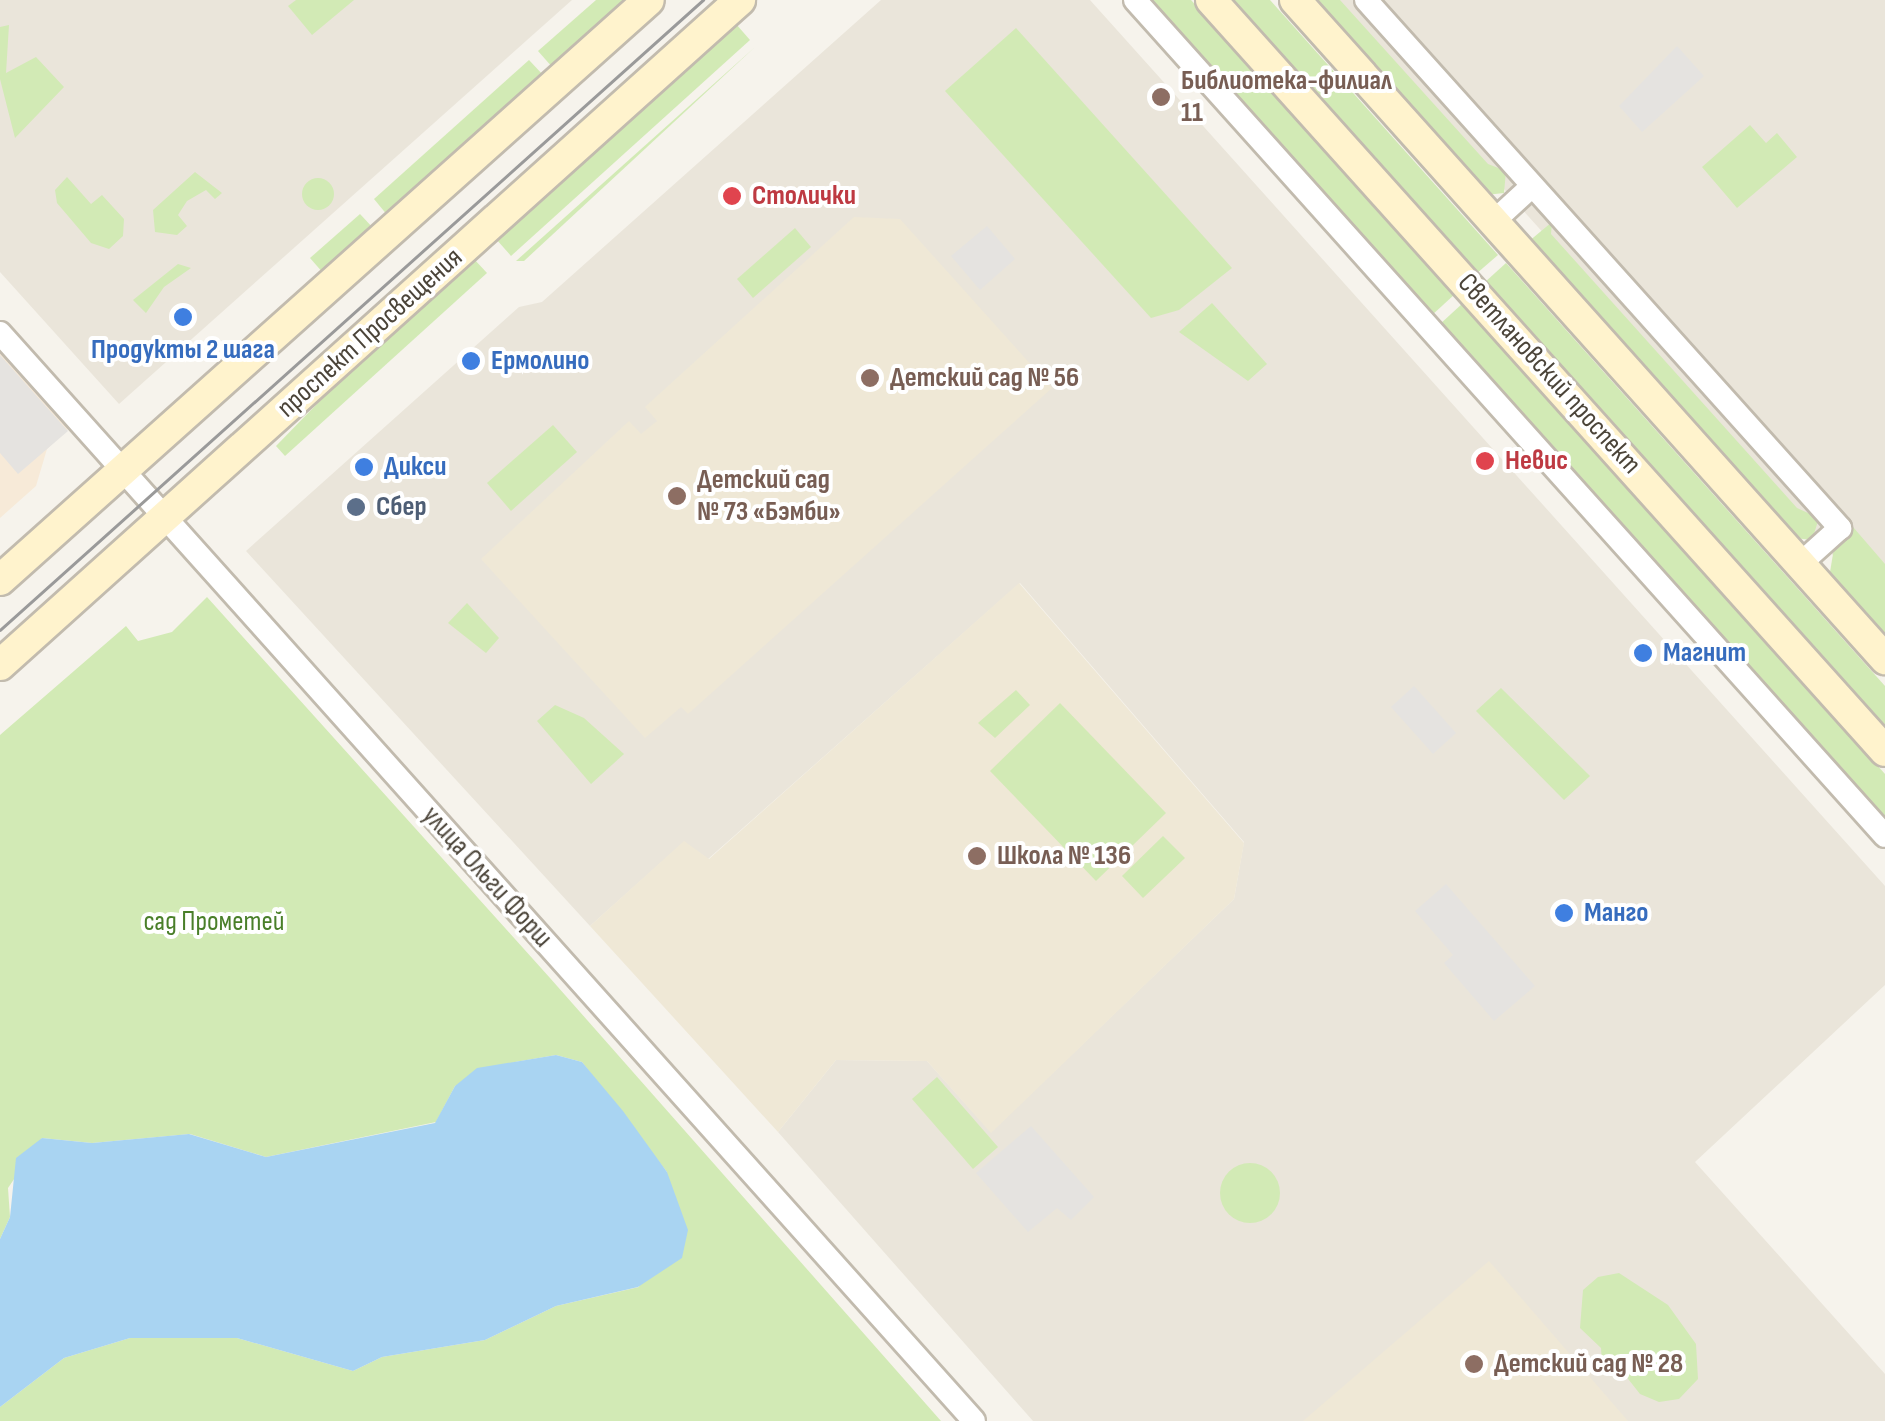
<!DOCTYPE html>
<html>
<head>
<meta charset="utf-8">
<style>
  body { margin:0 }
  #map { position:relative; width:1885px; height:1421px; overflow:hidden; background:#f6f3ec; font-family:"Sofia Sans Condensed",sans-serif }
  div>[style] { position:absolute }
  .residential>* { inset:0; background:#eae5da }
  .commercial>* { inset:0; background:#f7ead8 }
  .education>* { inset:0; background:#efe8d6 }
  .green>* { inset:0; background:#d2eab5 }
  .round { border-radius:50% }
  .parking>* { inset:0; background:#e5e3e0 }
  .water>* { inset:0; background:#a9d4f2 }
  .roads { filter:drop-shadow(2px 0 #c2bbae) drop-shadow(-2px 0 #c2bbae) drop-shadow(0 2px #c2bbae) drop-shadow(0 -2px #c2bbae) }
  .minor>* { height:22px; margin:-11px; padding:0 11px; transform-origin:11px; border-radius:11px; background:#fff }
  .secondary>* { height:30px; margin:-15px; padding:0 15px; transform-origin:15px; border-radius:15px; background:#fff3cd }
  .tram>* { height:2.5px; margin:-1.25px; padding:0 1.25px; transform-origin:1.25px; border-radius:1.25px; background:#9a9a9a }
  .dots>* { width:28px; height:28px; translate:-50% -50%; box-sizing:border-box; border:5px solid #fff; border-radius:50% }
  span { translate:-50% -50%; white-space:nowrap; text-align:center; line-height:1.15; -webkit-text-stroke:8px #fff; paint-order:stroke }
  .education-label { font-size:28px; color:#785e54; font-weight:700 }
  .left { translate:0 -50%; text-align:left }
  .health-label { font-size:28px; color:#be3a42; font-weight:700 }
  .street-label { font-size:28px; color:#4b4439 }
  .shop-label { font-size:28px; color:#366cbe; font-weight:700 }
  .service-label { font-size:28px; color:#4e5e75; font-weight:700 }
  .park-label { font-size:28px; color:#4a7f2a }
</style>
</head>
<body>
<div id="map">
  <div class="residential">
    <i style="clip-path:polygon(0 0,572px 0,119px 404px,0 272px)"></i>
    <i style="clip-path:polygon(881px 0,1090px 0,1885px 886px,1885px 985px,1695px 1162px,1885px 1374px,1885px 1421px,1033px 1421px,778px 1132px,836px 1060px,927px 1061px,991px 1132px,1234px 899px,1244px 842px,1020px 583px,708px 859px,684px 842px,590px 926px,246px 551px,519px 307px,542px 302px)"></i>
    <i style="clip-path:polygon(1334px 0,1885px 0,1885px 613px)"></i>
  </div>
  <div class="commercial">
    <i style="clip-path:polygon(0 347px,71px 426px,47px 449px,36px 486px,0 518px)"></i>
  </div>
  <div class="education">
    <i style="clip-path:polygon(854px 217px,900px 219px,1052px 388px,688px 714px,681px 707px,645px 738px,481px 559px,629px 421px,641px 434px,657px 421px,645px 407px)"></i>
    <i style="clip-path:polygon(1019px 583px,1244px 843px,1234px 899px,991px 1133px,927px 1061px,836px 1060px,778px 1132px,590px 926px,684px 841px,709px 859px)"></i>
    <i style="clip-path:polygon(1489px 1261px,1628px 1421px,1303px 1421px)"></i>
  </div>
  <div class="green">
    <i style="clip-path:polygon(296px 0,354px 0,312px 35px,288px 6px)"></i>
    <i style="clip-path:polygon(596px 0,629px 0,553px 68px,538px 51px)"></i>
    <i style="clip-path:polygon(1151px 0,1191px 0,1455px 294px,1431px 316px)"></i>
    <i style="clip-path:polygon(1230px 0,1270px 0,1498px 255px,1476px 274px)"></i>
    <i style="clip-path:polygon(1310px 0,1340px 0,1488px 164px,1506px 171px,1504px 193px,1486px 195px)"></i>
    <i style="clip-path:polygon(736px 24px,750px 40px,511px 256px,496px 239px)"></i>
    <i style="clip-path:polygon(9px 25px,6px 73px,36px 57px,64px 87px,15px 138px,0 79px,0 27px)"></i>
    <i style="clip-path:polygon(1016px 28px,1232px 268px,1179px 310px,1151px 318px,945px 91px)"></i>
    <i style="clip-path:polygon(755px 47px,524px 261px,516px 261px)"></i>
    <i style="clip-path:polygon(529px 60px,544px 76px,388px 216px,374px 199px)"></i>
    <i style="clip-path:polygon(1750px 125px,1766px 143px,1777px 133px,1797px 157px,1737px 208px,1702px 167px)"></i>
    <i style="clip-path:polygon(195px 172px,222px 193px,215px 199px,206px 190px,187px 201px,178px 215px,187px 226px,177px 235px,155px 232px,153px 210px)"></i>
    <i style="clip-path:polygon(67px 177px,91px 204px,102px 195px,124px 219px,123px 236px,109px 249px,91px 243px,57px 203px,55px 190px)"></i>
    <i class="round" style="left:302px;top:178px;width:32px;height:32px"></i>
    <i style="clip-path:polygon(360px 214px,374px 229px,324px 274px,310px 258px)"></i>
    <i style="clip-path:polygon(1552px 222px,1551px 234px,1797px 508px,1819px 518px,1812px 540px,1794px 538px,1528px 242px)"></i>
    <i style="clip-path:polygon(795px 228px,811px 247px,753px 298px,737px 279px)"></i>
    <i style="clip-path:polygon(474px 259px,487px 273px,285px 456px,276px 446px,351px 369px)"></i>
    <i style="clip-path:polygon(1506px 263px,1885px 686px,1885px 729px,1484px 283px)"></i>
    <i style="clip-path:polygon(178px 264px,191px 268px,164px 287px,146px 313px,133px 300px)"></i>
    <i style="clip-path:polygon(1212px 303px,1267px 364px,1248px 381px,1179px 332px)"></i>
    <i style="clip-path:polygon(1463px 303px,1885px 774px,1885px 821px,1439px 325px)"></i>
    <i style="clip-path:polygon(553px 425px,577px 452px,511px 511px,487px 483px)"></i>
    <i style="clip-path:polygon(1853px 527px,1885px 564px,1885px 639px,1830px 572px,1834px 548px)"></i>
    <i style="clip-path:polygon(207px 597px,550px 978px,941px 1421px,0 1421px,0 1407px,64px 1358px,130px 1338px,237px 1338px,353px 1371px,382px 1357px,485px 1340px,556px 1306px,639px 1287px,667px 1172px,582px 1062px,556px 1055px,515px 1062px,455px 1086px,436px 1122px,266px 1157px,190px 1134px,92px 1143px,42px 1138px,8px 1188px,10px 1217px,0 1239px,0 735px,126px 626px,138px 641px,172px 632px)"></i>
    <i style="clip-path:polygon(467px 603px,499px 638px,486px 653px,448px 623px)"></i>
    <i style="clip-path:polygon(1501px 688px,1590px 776px,1564px 800px,1476px 711px)"></i>
    <i style="clip-path:polygon(1016px 690px,1030px 705px,995px 738px,978px 723px)"></i>
    <i style="clip-path:polygon(1060px 703px,1166px 813px,1096px 881px,990px 771px)"></i>
    <i style="clip-path:polygon(555px 705px,584px 718px,624px 754px,591px 784px,537px 721px)"></i>
    <i style="clip-path:polygon(1163px 836px,1185px 858px,1143px 898px,1122px 876px)"></i>
    <i style="clip-path:polygon(937px 1077px,998px 1147px,973px 1169px,912px 1099px)"></i>
    <i class="round" style="left:1220px;top:1163px;width:60px;height:60px"></i>
    <i style="clip-path:polygon(1619px 1273px,1668px 1305px,1696px 1344px,1698px 1379px,1679px 1399px,1659px 1402px,1640px 1394px,1625px 1375px,1602px 1364px,1601px 1348px,1580px 1328px,1583px 1290px,1598px 1277px)"></i>
  </div>
  <div class="parking">
    <i style="clip-path:polygon(1677px 46px,1704px 76px,1642px 132px,1619px 106px)"></i>
    <i style="clip-path:polygon(987px 226px,1015px 259px,980px 290px,951px 256px)"></i>
    <i style="clip-path:polygon(0 355px,68px 431px,18px 474px,0 453px)"></i>
    <i style="clip-path:polygon(1414px 686px,1456px 733px,1433px 754px,1391px 707px)"></i>
    <i style="clip-path:polygon(1446px 884px,1535px 986px,1494px 1021px,1444px 963px,1453px 955px,1415px 911px)"></i>
    <i style="clip-path:polygon(1031px 1126px,1094px 1197px,1071px 1220px,1057px 1208px,1028px 1232px,976px 1173px)"></i>
  </div>
  <div class="water">
    <i style="clip-path:polygon(556px 1055px,582px 1062px,623px 1111px,667px 1172px,688px 1230px,682px 1258px,638px 1287px,556px 1306px,485px 1340px,382px 1357px,353px 1371px,237px 1338px,130px 1338px,64px 1358px,0 1407px,0 1239px,10px 1217px,16px 1158px,42px 1138px,92px 1143px,189px 1134px,266px 1157px,435px 1123px,455px 1086px,477px 1068px)"></i>
  </div>
  <div class="roads">
    <div class="minor">
      <i style="left:1135px;top:0;width:1123px;rotate:48.1deg"></i>
      <i style="left:1366px;top:0;width:710px;rotate:48.08deg"></i>
      <i style="left:1840px;top:528px;width:54px;rotate:138deg"></i>
      <i style="left:1493px;top:222px;width:53px;rotate:-42.7deg"></i>
      <i style="left:0;top:333px;width:1460px;rotate:48.16deg"></i>
    </div>
    <div class="secondary">
      <i style="left:1211px;top:0;width:1009px;rotate:48.09deg"></i>
      <i style="left:1295px;top:0;width:885px;rotate:48.16deg"></i>
      <i style="left:0;top:580px;width:870px;rotate:-41.79deg"></i>
      <i style="left:0;top:665px;width:995px;rotate:-41.94deg"></i>
    </div>
  </div>
  <div class="tram">
    <i style="left:0;top:630px;width:944px;rotate:-41.87deg"></i>
  </div>
  <div class="dots">
    <i style="left:1161px;top:97px;background:#8d6e63"></i>
    <i style="left:732px;top:196px;background:#e0444e"></i>
    <i style="left:183px;top:317px;background:#3f7fe0"></i>
    <i style="left:471px;top:361px;background:#3f7fe0"></i>
    <i style="left:870px;top:378px;background:#8d6e63"></i>
    <i style="left:1485px;top:461px;background:#e0444e"></i>
    <i style="left:364px;top:467px;background:#3f7fe0"></i>
    <i style="left:677px;top:496px;background:#8d6e63"></i>
    <i style="left:356px;top:507px;background:#5c6f8a"></i>
    <i style="left:1643px;top:653px;background:#3f7fe0"></i>
    <i style="left:977px;top:856px;background:#8d6e63"></i>
    <i style="left:1564px;top:913px;background:#3f7fe0"></i>
    <i style="left:1474px;top:1364px;background:#8d6e63"></i>
  </div>
  <div class="education-label">
    <span class="left" style="left:1181px;top:97px">Библиотека-филиал<br>11</span>
    <span class="left" style="left:890px;top:378px">Детский сад № 56</span>
    <span class="left" style="left:697px;top:496px">Детский сад<br>№ 73 «Бэмби»</span>
    <span class="left" style="left:997px;top:856px">Школа № 136</span>
    <span class="left" style="left:1494px;top:1364px">Детский сад № 28</span>
  </div>
  <div class="health-label">
    <span class="left" style="left:752px;top:196px">Столички</span>
    <span class="left" style="left:1505px;top:461px">Невис</span>
  </div>
  <div class="street-label">
    <span style="left:370px;top:333px;rotate:-42deg">проспект Просвещения</span>
    <span style="left:1549px;top:374px;rotate:48deg">Светлановский проспект</span>
    <span style="left:487px;top:877px;rotate:48deg">улица Ольги Форш</span>
  </div>
  <div class="shop-label">
    <span style="left:183px;top:350px">Продукты 2 шага</span>
    <span class="left" style="left:491px;top:361px">Ермолино</span>
    <span class="left" style="left:384px;top:467px">Дикси</span>
    <span class="left" style="left:1663px;top:653px">Магнит</span>
    <span class="left" style="left:1584px;top:913px">Манго</span>
  </div>
  <div class="service-label">
    <span class="left" style="left:376px;top:507px">Сбер</span>
  </div>
  <div class="park-label">
    <span style="left:214px;top:922px">сад Прометей</span>
  </div>
</div>
</body>
</html>
